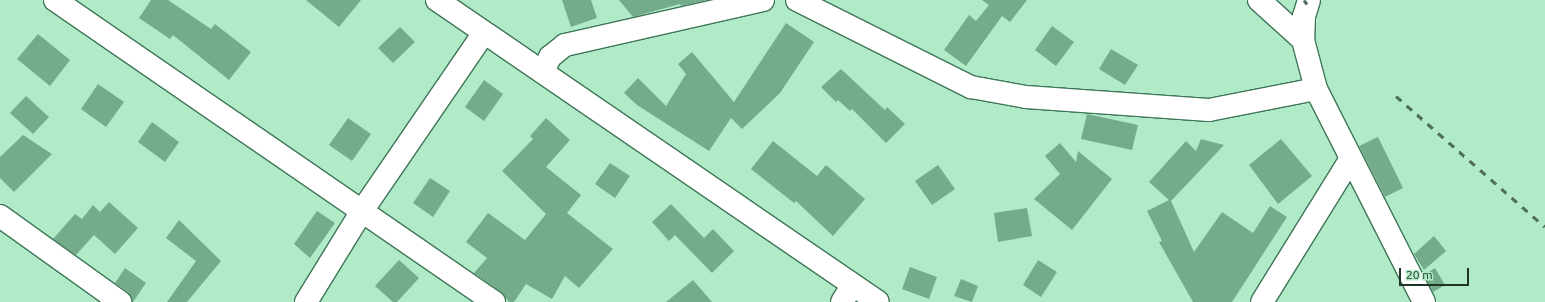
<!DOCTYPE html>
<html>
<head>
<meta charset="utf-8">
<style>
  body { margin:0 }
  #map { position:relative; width:1545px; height:302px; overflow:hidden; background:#b0eac7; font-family:Ubuntu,sans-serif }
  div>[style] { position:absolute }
  .building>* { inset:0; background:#74ac8b }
  .roads { filter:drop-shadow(1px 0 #3f7658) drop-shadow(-1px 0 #3f7658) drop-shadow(0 1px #3f7658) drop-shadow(0 -1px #3f7658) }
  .minor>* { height:22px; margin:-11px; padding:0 11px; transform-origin:11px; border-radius:11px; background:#fff }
  .rail>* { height:3px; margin-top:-1.5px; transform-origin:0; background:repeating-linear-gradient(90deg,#4d6f5b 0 7px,transparent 0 14px) }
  span { translate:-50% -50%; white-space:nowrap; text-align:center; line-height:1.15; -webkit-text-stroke:3px #b0eac7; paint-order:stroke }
  .scale { position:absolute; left:1399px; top:268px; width:70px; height:18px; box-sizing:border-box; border:2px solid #1c3326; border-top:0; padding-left:5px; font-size:12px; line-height:14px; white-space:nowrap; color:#1c3326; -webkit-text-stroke:3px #b0eac7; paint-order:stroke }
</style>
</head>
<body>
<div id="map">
  <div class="building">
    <i style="clip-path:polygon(151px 0,168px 0,211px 29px,215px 24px,251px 52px,229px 80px,173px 35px,170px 39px,139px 18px)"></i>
    <i style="clip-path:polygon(306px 0,361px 0,339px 27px)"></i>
    <i style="clip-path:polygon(562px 0,591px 0,597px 18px,571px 27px)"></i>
    <i style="clip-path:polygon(619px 0,707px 0,681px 6px,680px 4px,633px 17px)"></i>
    <i style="clip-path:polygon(982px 0,1027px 0,1010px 22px,1002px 16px,966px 66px,944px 50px,969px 15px,976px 21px,989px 5px)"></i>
    <i style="clip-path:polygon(786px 23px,814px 42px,780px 93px,742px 129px,731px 118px,709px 151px,637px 105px,624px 93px,638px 78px,666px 106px,686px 74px,678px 64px,692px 52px,734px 102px)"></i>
    <i style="clip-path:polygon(1052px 26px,1074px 42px,1056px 66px,1035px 50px)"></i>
    <i style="clip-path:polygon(400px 27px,415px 42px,393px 63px,378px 48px)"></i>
    <i style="clip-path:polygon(38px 34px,70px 60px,50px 86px,17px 59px)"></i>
    <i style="clip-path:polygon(1111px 49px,1138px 65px,1125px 85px,1099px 69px)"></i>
    <i style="clip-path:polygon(841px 69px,885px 110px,887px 107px,905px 124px,886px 143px,852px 109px,850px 111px,838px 100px,836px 102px,821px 87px)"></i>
    <i style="clip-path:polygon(484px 80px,503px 94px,484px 121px,465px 107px)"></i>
    <i style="clip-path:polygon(98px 84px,124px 102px,106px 127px,81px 109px)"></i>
    <i style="clip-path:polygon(26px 96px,49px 117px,33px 134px,10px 113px)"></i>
    <i style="clip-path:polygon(1087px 114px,1138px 125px,1132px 150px,1081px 139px)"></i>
    <i style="clip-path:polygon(348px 118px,371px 134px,352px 161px,329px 145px)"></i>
    <i style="clip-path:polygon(546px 118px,570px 140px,546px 167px,581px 195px,567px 213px,613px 249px,579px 288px,565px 276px,552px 299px,526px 284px,514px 302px,509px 302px,501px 292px,474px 273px,487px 258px,466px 242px,488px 213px,525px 240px,546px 214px,502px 171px,533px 139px,530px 136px)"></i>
    <i style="clip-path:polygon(152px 122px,179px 142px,165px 162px,138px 142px)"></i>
    <i style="clip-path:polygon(23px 135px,52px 154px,14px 192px,0 178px,0 157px)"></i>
    <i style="clip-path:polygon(1378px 137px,1403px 188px,1385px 197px,1359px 146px)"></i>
    <i style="clip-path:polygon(1201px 139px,1224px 145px,1171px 201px,1194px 252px,1222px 212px,1253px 233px,1270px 206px,1287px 217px,1232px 302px,1193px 302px,1159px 242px,1162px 241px,1147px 211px,1169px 200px,1149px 182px,1186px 141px,1196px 151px)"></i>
    <i style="clip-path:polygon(1281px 139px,1312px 176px,1278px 204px,1249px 165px)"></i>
    <i style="clip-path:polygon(773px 141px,817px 176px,826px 165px,865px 199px,833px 236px,796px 201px,794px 203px,751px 169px)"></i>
    <i style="clip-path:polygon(1060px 143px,1076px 162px,1078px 151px,1112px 179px,1072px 230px,1034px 199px,1060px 174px,1045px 156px)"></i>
    <i style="clip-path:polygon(610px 163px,630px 176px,615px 198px,595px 184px)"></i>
    <i style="clip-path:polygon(938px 165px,955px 189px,932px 205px,915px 181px)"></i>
    <i style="clip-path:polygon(430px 178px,450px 191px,433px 217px,413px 203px)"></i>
    <i style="clip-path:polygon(109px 202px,138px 228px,115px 254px,94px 235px,76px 255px,53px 239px,75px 214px,82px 219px,93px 205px,100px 212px)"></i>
    <i style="clip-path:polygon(671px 204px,704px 238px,713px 229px,734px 251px,712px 273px,675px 235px,669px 241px,652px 222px)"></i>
    <i style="clip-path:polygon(1027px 208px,1032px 236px,998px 242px,994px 213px)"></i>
    <i style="clip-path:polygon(317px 211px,335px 223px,310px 258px,294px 244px)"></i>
    <i style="clip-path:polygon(179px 220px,221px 261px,187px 302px,167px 302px,196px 261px,166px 238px)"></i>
    <i style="clip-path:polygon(1434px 236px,1446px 251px,1424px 270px,1414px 254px)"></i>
    <i style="clip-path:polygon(399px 260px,419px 278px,397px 302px,393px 302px,375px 286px)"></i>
    <i style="clip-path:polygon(1038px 260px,1057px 272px,1041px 297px,1023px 285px)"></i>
    <i style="clip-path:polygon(910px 267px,937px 277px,929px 299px,902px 289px)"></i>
    <i style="clip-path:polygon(125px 268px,146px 283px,133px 302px,128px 292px,115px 283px)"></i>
    <i style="clip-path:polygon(1435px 268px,1445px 285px,1433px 292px,1424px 275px)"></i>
    <i style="clip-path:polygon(961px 279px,978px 286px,972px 302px,954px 296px)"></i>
    <i style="clip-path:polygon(693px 280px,712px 302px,666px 302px)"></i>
  </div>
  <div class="roads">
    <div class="minor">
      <i style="left:55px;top:0;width:533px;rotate:34.53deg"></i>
      <i style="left:437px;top:0;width:534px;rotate:34.4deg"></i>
      <i style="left:797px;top:0;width:195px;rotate:26.6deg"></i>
      <i style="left:971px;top:87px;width:56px;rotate:10.3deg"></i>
      <i style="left:1026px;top:97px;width:183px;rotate:4.1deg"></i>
      <i style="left:1209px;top:110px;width:109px;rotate:-11.1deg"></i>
      <i style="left:1259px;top:0;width:59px;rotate:42.3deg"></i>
      <i style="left:1309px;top:0;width:17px;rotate:107deg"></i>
      <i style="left:1304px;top:16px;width:24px;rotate:92deg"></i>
      <i style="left:1303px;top:40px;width:51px;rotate:75.1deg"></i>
      <i style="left:1316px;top:89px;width:239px;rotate:63.1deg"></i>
      <i style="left:543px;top:72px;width:17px;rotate:-65deg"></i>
      <i style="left:550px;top:57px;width:19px;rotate:-39deg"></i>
      <i style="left:565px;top:45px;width:203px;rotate:-12.8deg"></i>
      <i style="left:0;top:216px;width:148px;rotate:35.6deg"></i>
      <i style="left:306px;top:302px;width:107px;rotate:-58.4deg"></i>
      <i style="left:362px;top:211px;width:216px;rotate:-55.6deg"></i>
      <i style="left:842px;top:302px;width:19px;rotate:-58deg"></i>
      <i style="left:1262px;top:302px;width:167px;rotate:-58.2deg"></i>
    </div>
  </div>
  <div class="rail">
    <i style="left:1304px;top:0;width:5px;rotate:53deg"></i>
    <i style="left:1396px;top:96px;width:198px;rotate:41.3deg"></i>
  </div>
  <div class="scale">20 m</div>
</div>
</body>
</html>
